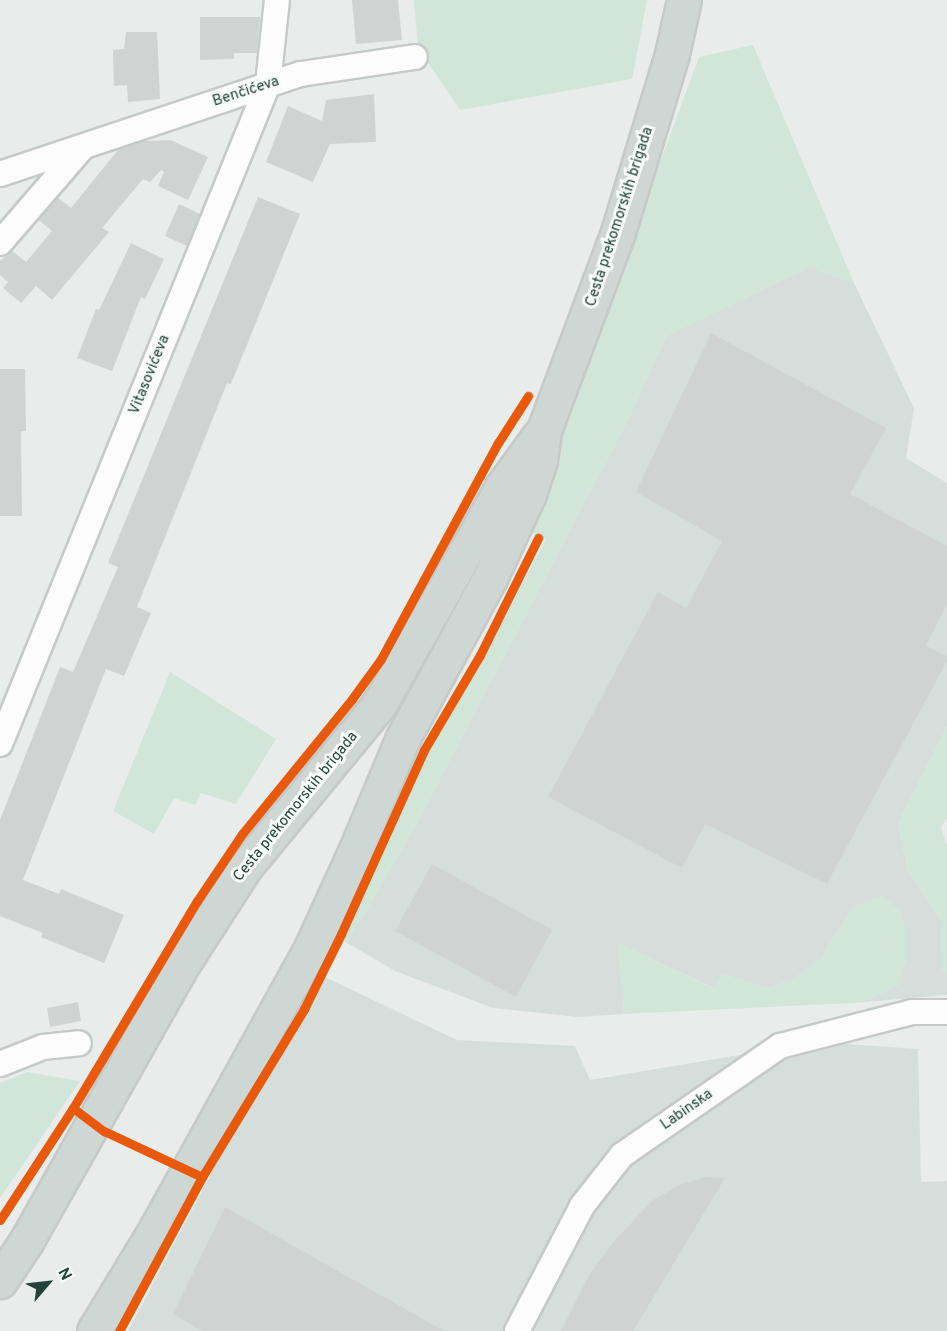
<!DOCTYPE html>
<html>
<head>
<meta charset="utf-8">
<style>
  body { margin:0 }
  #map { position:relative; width:947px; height:1331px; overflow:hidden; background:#e8edeb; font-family:Overpass,sans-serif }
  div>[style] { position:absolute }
  .built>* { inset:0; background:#d6dedb }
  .green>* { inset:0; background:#d1e6d8 }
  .building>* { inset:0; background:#cfd4d2 }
  .roads { filter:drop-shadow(2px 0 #c5cac8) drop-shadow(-2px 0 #c5cac8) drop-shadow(0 2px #c5cac8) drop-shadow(0 -2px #c5cac8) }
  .minor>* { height:24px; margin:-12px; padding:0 12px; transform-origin:12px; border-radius:12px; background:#fcfcfc }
  .primary>* { height:33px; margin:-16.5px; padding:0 16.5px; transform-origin:16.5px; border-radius:16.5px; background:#cfd7d5 }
  .cycleway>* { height:9px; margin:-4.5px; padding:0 4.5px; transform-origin:4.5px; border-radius:4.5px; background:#e8590c }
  span { translate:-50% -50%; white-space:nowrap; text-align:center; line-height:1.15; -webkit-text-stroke:6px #f7fbf9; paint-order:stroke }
  .street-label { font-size:15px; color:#24423a }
  .north { position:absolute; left:18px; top:1253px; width:60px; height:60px; -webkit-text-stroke:4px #f7fbf9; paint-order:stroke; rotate:62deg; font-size:16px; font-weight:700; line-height:24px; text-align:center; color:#24423a }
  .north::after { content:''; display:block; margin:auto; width:21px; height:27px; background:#24423a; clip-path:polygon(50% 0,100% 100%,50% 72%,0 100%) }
</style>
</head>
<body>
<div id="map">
  <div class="built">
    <i style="clip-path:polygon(810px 267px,854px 283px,914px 408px,906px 458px,947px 483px,947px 727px,898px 824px,908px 870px,941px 921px,942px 968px,947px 976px,947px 995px,853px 1003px,869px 999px,898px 985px,907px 956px,907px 935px,854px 906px,819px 961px,792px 980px,767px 988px,722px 974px,714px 988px,619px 944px,624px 1014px,577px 1017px,493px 1008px,395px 971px,347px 943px,412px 832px,625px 425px,667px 335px)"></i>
    <i style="clip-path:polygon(308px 969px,457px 1040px,575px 1046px,590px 1080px,763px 1051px,831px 1043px,918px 1049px,921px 1182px,947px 1181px,947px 1331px,128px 1331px,209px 1178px)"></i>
  </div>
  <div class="green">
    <i style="clip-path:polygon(414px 0,647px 0,632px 79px,460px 110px,418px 48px)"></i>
    <i style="clip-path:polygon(753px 45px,854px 283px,810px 267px,667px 335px,625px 425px,412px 832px,347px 943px,343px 940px,430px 747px,486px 654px,546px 539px,531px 533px,552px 454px,699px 57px)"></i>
    <i style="clip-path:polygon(170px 672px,276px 739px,236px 804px,201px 793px,195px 805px,174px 798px,154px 834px,113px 811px)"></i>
    <i style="clip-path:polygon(947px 727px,947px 818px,941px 827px,947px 845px,947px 976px,942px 968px,941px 921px,908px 870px,898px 824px)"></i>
    <i style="clip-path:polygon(882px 895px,899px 910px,907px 935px,907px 956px,898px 985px,869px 999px,853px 1003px,624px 1014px,619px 944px,713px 988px,722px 974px,767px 988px,792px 980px,819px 961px,854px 906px)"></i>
    <i style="clip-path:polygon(27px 1072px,80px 1081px,0 1198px,0 1083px)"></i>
  </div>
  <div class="building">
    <i style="clip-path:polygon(352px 0,398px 0,402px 40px,356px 44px)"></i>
    <i style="clip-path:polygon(200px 17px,260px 17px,257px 53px,234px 53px,234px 59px,200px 60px)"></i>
    <i style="clip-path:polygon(126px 32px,157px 32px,160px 99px,128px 102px,127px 85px,114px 86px,113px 50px,124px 49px)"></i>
    <i style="clip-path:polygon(374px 94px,376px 142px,330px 144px,313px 182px,266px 162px,288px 106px,322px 121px,326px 100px)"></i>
    <i style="clip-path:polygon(170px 140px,208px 157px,188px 200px,158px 186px,164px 172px,161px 170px,150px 182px,143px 179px,102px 228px,109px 232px,52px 300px,36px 286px,21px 303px,3px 288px,8px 282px,0 275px,0 261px,12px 251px,26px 262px,52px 231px,39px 220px,58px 198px,71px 208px,118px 150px,145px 141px)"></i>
    <i style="clip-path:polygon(258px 197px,300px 214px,231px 384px,227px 383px,137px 607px,151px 613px,124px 676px,106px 669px,23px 880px,59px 894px,61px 889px,124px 915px,104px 963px,41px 937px,43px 933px,0 916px,0 820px,60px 667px,73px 672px,118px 567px,108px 563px)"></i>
    <i style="clip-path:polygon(179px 204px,200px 214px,187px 246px,165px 236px)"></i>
    <i style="clip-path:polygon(131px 243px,164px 259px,145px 299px,141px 297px,112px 371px,77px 358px,96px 309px,99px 310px)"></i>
    <i style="clip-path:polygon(711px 333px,886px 428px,850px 494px,947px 546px,947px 604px,926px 646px,947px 656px,947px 661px,827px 884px,705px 824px,682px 868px,548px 797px,658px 592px,686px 608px,722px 541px,636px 492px)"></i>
    <i style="clip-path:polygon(0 369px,25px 369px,26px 431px,21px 431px,22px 516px,0 516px)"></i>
    <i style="clip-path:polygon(432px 864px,552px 930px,516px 997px,395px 931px)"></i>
    <i style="clip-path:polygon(78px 1002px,81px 1021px,50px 1027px,47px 1008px)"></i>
    <i style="clip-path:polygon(706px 1177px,725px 1178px,633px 1331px,561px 1331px,589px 1275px,615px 1240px,653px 1200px,682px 1184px)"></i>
    <i style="clip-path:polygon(225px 1207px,444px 1331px,201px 1331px,173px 1314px)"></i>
  </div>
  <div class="roads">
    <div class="minor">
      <i style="left:0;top:174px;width:317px;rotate:-18.4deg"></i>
      <i style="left:301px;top:74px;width:115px;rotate:-8.5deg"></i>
      <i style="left:0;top:243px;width:125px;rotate:-49.2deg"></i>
      <i style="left:0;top:744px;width:712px;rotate:-67.9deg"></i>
      <i style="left:268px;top:84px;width:84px;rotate:-83.9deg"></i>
      <i style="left:0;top:1064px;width:46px;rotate:-21.6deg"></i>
      <i style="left:43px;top:1047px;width:36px;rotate:-6deg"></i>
      <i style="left:517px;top:1331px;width:141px;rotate:-62.5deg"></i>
      <i style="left:582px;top:1206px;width:65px;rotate:-51.9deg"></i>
      <i style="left:622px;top:1155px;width:192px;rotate:-34.6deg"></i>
      <i style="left:780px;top:1046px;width:136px;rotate:-14.4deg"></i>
      <i style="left:912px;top:1012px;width:35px"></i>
    </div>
    <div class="primary">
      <i style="left:0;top:1281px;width:49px;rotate:-56.6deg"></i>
      <i style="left:27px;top:1240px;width:312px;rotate:-60.6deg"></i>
      <i style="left:180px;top:968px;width:120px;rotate:-57.2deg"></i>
      <i style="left:245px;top:867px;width:212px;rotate:-50.5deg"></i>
      <i style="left:380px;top:703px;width:248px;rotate:-60.5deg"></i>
      <i style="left:502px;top:487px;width:63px;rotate:-54deg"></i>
      <i style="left:94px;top:1331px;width:119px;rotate:-58.7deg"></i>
      <i style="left:156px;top:1229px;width:321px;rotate:-61.1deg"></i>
      <i style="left:311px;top:948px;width:106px;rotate:-65.4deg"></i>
      <i style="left:355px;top:852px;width:124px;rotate:-67.2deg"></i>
      <i style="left:403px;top:738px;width:182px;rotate:-61.5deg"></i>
      <i style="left:490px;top:578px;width:93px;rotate:-65.1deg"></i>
      <i style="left:529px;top:494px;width:36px;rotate:-72deg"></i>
      <i style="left:540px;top:460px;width:30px;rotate:-82deg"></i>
      <i style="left:544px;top:430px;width:211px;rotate:-69.5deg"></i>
      <i style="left:618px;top:232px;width:186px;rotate:-73.1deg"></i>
      <i style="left:672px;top:54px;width:55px;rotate:-77.5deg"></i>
    </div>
  </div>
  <div class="cycleway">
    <i style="left:73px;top:1108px;width:241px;rotate:-59.1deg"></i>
    <i style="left:197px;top:901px;width:81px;rotate:-56.1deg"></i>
    <i style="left:242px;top:834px;width:174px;rotate:-50.8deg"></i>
    <i style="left:352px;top:699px;width:49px;rotate:-54.1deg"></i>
    <i style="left:381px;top:659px;width:246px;rotate:-61.6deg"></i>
    <i style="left:498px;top:443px;width:56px;rotate:-57.4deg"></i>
    <i style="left:202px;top:1177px;width:197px;rotate:-58.7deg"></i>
    <i style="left:304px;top:1009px;width:84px;rotate:-63.7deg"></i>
    <i style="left:341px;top:934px;width:202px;rotate:-65.7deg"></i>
    <i style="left:424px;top:750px;width:110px;rotate:-59.5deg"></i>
    <i style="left:480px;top:655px;width:131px;rotate:-63.6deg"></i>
    <i style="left:0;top:1220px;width:134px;rotate:-56.9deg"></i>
    <i style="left:73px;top:1108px;width:39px;rotate:37deg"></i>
    <i style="left:104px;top:1131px;width:108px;rotate:25.1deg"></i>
    <i style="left:202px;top:1177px;width:175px;rotate:118.3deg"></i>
  </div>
  <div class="street-label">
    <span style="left:246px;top:92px;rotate:-18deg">Benčićeva</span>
    <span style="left:620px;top:217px;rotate:-72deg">Cesta prekomorskih brigada</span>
    <span style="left:150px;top:375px;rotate:-68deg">Vitasovićeva</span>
    <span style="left:296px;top:807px;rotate:-51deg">Cesta prekomorskih brigada</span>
    <span style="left:687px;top:1110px;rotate:-35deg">Labinska</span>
  </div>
  <div class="north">N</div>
</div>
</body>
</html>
